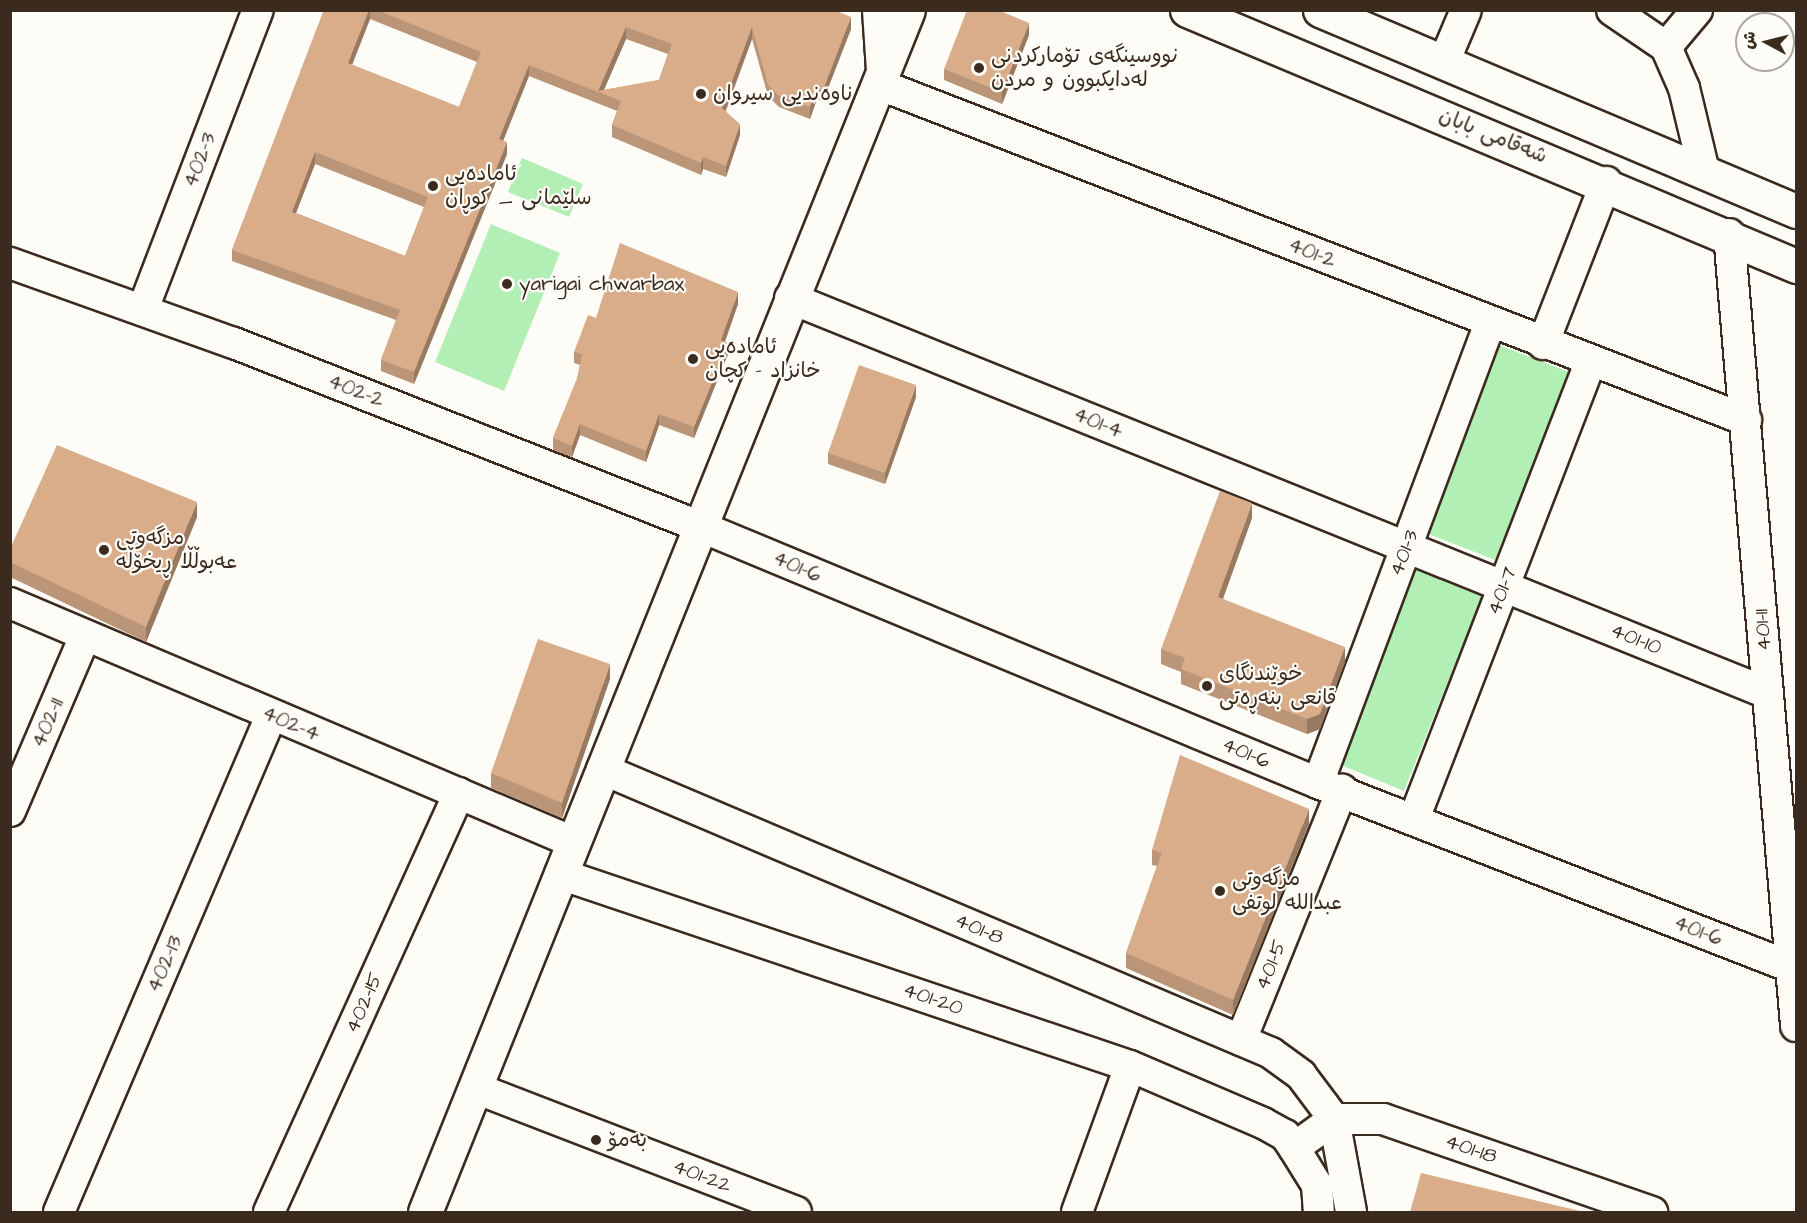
<!DOCTYPE html>
<html>
<head>
<meta charset="utf-8">
<style>
  body { margin:0 }
  #map { position:relative; width:1807px; height:1223px; overflow:hidden; background:#fdfcf7; font-family:"Architects Daughter","Playpen Sans Arabic",sans-serif }
  div>[style] { position:absolute }
  .green>* { inset:0; background:#b2efb5 }
  .roads { filter:drop-shadow(2px 0 #3b2a1e) drop-shadow(-2px 0 #3b2a1e) drop-shadow(0 2px #3b2a1e) drop-shadow(0 -2px #3b2a1e) }
  .minor>* { height:30px; margin:-15px; padding:0 15px; transform-origin:15px; border-radius:15px; background:#fdfcf7 }
  .tertiary>* { height:33px; margin:-16.5px; padding:0 16.5px; transform-origin:16.5px; border-radius:16.5px; background:#fdfcf7 }
  .primary>* { height:33px; margin:-16.5px; padding:0 16.5px; transform-origin:16.5px; border-radius:16.5px; background:#fdfcf7 }
  .wall>* { inset:0; background:#bb9577 }
  .shaded-wall>* { inset:0; background:#987961 }
  .building>* { inset:0; background:#d9ad8a }
  .dots>* { width:16px; height:16px; translate:-50% -50%; box-sizing:border-box; border:3px solid #fdfcf7; border-radius:50% }
  span { translate:-50% -50%; white-space:nowrap; text-align:center; line-height:1.15; -webkit-text-stroke:4.5px #fdfcf7; paint-order:stroke }
  .poi-label { font-size:21px; color:#3b2a1e }
  .left { translate:0 -50%; text-align:left }
  .street-label { font-size:21px; color:#3b2a1e }
  .frame { position:absolute; inset:0; border:12px solid #3b2a1e; pointer-events:none }
  .north { position:absolute; left:1735px; top:12px; width:60px; height:60px; box-sizing:border-box; background:#fdfcf7; border:2px solid #afa8a0; border-radius:50%; rotate:277deg; font-size:16px; font-weight:700; line-height:24px; text-align:center; color:#3b2a1e }
  .north::after { content:''; display:block; margin:auto; width:21px; height:27px; background:#3b2a1e; clip-path:polygon(50% 0,100% 100%,50% 72%,0 100%) }
</style>
</head>
<body>
<div id="map">
  <div class="green">
    <i style="clip-path:polygon(522px 158px,583px 184px,569px 217px,508px 192px)"></i>
    <i style="clip-path:polygon(491px 224px,560px 253px,504px 391px,435px 362px)"></i>
    <i style="clip-path:polygon(1499px 345px,1569px 372px,1495px 560px,1426px 533px)"></i>
    <i style="clip-path:polygon(1416px 565px,1484px 592px,1404px 791px,1336px 763px)"></i>
  </div>
  <div class="roads">
    <div class="minor">
      <i style="left:1612px;top:10px;width:65px;rotate:34.4deg"></i>
      <i style="left:1697px;top:10px;width:48px;rotate:130deg"></i>
      <i style="left:1666px;top:47px;width:45px;rotate:66.3deg"></i>
      <i style="left:1684px;top:88px;width:85px;rotate:76.5deg"></i>
      <i style="left:1444px;top:62px;width:56px;rotate:-67.1deg"></i>
      <i style="left:878px;top:84px;width:931px;rotate:21.16deg"></i>
      <i style="left:1729px;top:234px;width:795px;rotate:85.16deg"></i>
      <i style="left:10px;top:263px;width:238px;rotate:19.7deg"></i>
      <i style="left:234px;top:343px;width:500px;rotate:21.5deg"></i>
      <i style="left:699px;top:526px;width:670px;rotate:22.55deg"></i>
      <i style="left:1318px;top:783px;width:513px;rotate:21.26deg"></i>
      <i style="left:790px;top:298px;width:1054px;rotate:22.01deg"></i>
      <i style="left:143px;top:309px;width:320px;rotate:-69deg"></i>
      <i style="left:1543px;top:344px;width:174px;rotate:-68.7deg"></i>
      <i style="left:10px;top:603px;width:612px;rotate:23deg"></i>
      <i style="left:602px;top:769px;width:727px;rotate:23deg"></i>
      <i style="left:1271px;top:1053px;width:37px;rotate:36deg"></i>
      <i style="left:1301px;top:1075px;width:55px;rotate:53.1deg"></i>
      <i style="left:1334px;top:1119px;width:95px;rotate:79.6deg"></i>
      <i style="left:1318px;top:783px;width:491px;rotate:-69.5deg"></i>
      <i style="left:10px;top:811px;width:190px;rotate:-66.8deg"></i>
      <i style="left:1414px;top:819px;width:489px;rotate:-68.9deg"></i>
      <i style="left:560px;top:874px;width:601px;rotate:18.62deg"></i>
      <i style="left:1130px;top:1066px;width:145px;rotate:23.2deg"></i>
      <i style="left:1263px;top:1123px;width:25px;rotate:29deg"></i>
      <i style="left:1285px;top:1135px;width:16px;rotate:55deg"></i>
      <i style="left:1294px;top:1148px;width:44px;rotate:58.1deg"></i>
      <i style="left:1317px;top:1185px;width:27px;rotate:86deg"></i>
      <i style="left:1241px;top:1040px;width:270px;rotate:-68deg"></i>
      <i style="left:475px;top:1088px;width:344px;rotate:21.1deg"></i>
      <i style="left:1294px;top:1148px;width:49px;rotate:-35.9deg"></i>
      <i style="left:1334px;top:1119px;width:49px"></i>
      <i style="left:1383px;top:1119px;width:285px;rotate:19.1deg"></i>
      <i style="left:59px;top:1212px;width:539px;rotate:-66.86deg"></i>
      <i style="left:269px;top:1212px;width:460px;rotate:-65.6deg"></i>
      <i style="left:1077px;top:1212px;width:155px;rotate:-70deg"></i>
    </div>
    <div class="tertiary">
      <i style="left:425px;top:1212px;width:1295px;rotate:-68.11deg"></i>
    </div>
    <div class="primary">
      <i style="left:879px;top:10px;width:61px;rotate:86.2deg"></i>
      <i style="left:1187px;top:10px;width:661px;rotate:22.8deg"></i>
      <i style="left:1320px;top:10px;width:517px;rotate:22.89deg"></i>
    </div>
  </div>
  <div class="wall">
    <i style="clip-path:polygon(evenodd,324px 10px,834px 10px,851px 29px,823px 101px,817px 99px,810px 119px,779px 107px,768px 96px,752px 39px,726px 111px,740px 135px,726px 177px,703px 169px,701px 175px,612px 137px,612px 125px,617px 111px,529px 76px,503px 141px,507px 154px,414px 384px,381px 371px,381px 360px,396px 320px,232px 261px,232px 250px,324px 10px,370px 19px,477px 62px,459px 107px,352px 65px,370px 19px,324px 10px,626px 39px,668px 54px,659px 80px,604px 90px,626px 39px,324px 10px,315px 164px,424px 207px,405px 256px,296px 213px,315px 164px)"></i>
    <i style="clip-path:polygon(1029px 35px,1002px 104px,944px 80px,944px 69px)"></i>
    <i style="clip-path:polygon(738px 304px,725px 342px,728px 354px,694px 438px,659px 425px,646px 462px,580px 435px,572px 457px,553px 450px,553px 438px,577px 379px,580px 365px,574px 363px,574px 352px,596px 318px)"></i>
    <i style="clip-path:polygon(916px 397px,885px 484px,828px 464px,828px 453px)"></i>
    <i style="clip-path:polygon(197px 517px,146px 642px,10px 577px,10px 549px)"></i>
    <i style="clip-path:polygon(1252px 518px,1223px 599px,1345px 662px,1320px 729px,1307px 734px,1181px 684px,1181px 672px,1161px 664px,1161px 649px)"></i>
    <i style="clip-path:polygon(610px 679px,562px 818px,491px 788px,491px 773px)"></i>
    <i style="clip-path:polygon(1309px 824px,1233px 1015px,1126px 968px,1126px 953px,1157px 866px,1152px 865px,1152px 850px)"></i>
  </div>
  <div class="shaded-wall">
    <i style="clip-path:polygon(369px 10px,370px 10px,370px 19px,348px 75px,348px 63px)"></i>
    <i style="clip-path:polygon(851px 17px,851px 29px,823px 101px,823px 90px)"></i>
    <i style="clip-path:polygon(1029px 23px,1029px 35px,1002px 104px,1002px 92px)"></i>
    <i style="clip-path:polygon(626px 27px,626px 39px,602px 94px,598px 92px)"></i>
    <i style="clip-path:polygon(752px 27px,752px 39px,722px 119px,722px 108px)"></i>
    <i style="clip-path:polygon(529px 65px,529px 76px,499px 151px,499px 139px)"></i>
    <i style="clip-path:polygon(817px 88px,817px 99px,810px 119px,810px 107px)"></i>
    <i style="clip-path:polygon(740px 124px,740px 135px,726px 177px,726px 166px)"></i>
    <i style="clip-path:polygon(507px 142px,507px 154px,414px 384px,414px 372px)"></i>
    <i style="clip-path:polygon(315px 152px,315px 164px,292px 223px,292px 212px)"></i>
    <i style="clip-path:polygon(703px 157px,703px 169px,701px 175px,701px 163px)"></i>
    <i style="clip-path:polygon(738px 292px,738px 304px,721px 352px,721px 340px)"></i>
    <i style="clip-path:polygon(728px 343px,728px 354px,694px 438px,694px 427px)"></i>
    <i style="clip-path:polygon(916px 385px,916px 397px,885px 484px,885px 473px)"></i>
    <i style="clip-path:polygon(659px 414px,659px 425px,646px 462px,646px 451px)"></i>
    <i style="clip-path:polygon(580px 424px,580px 435px,572px 457px,572px 446px)"></i>
    <i style="clip-path:polygon(197px 502px,197px 517px,146px 642px,146px 627px)"></i>
    <i style="clip-path:polygon(1252px 503px,1252px 518px,1218px 612px,1218px 597px)"></i>
    <i style="clip-path:polygon(1345px 647px,1345px 662px,1320px 729px,1307px 734px,1307px 719px)"></i>
    <i style="clip-path:polygon(610px 664px,610px 679px,562px 818px,562px 803px)"></i>
    <i style="clip-path:polygon(1309px 809px,1309px 824px,1233px 1015px,1233px 1000px)"></i>
  </div>
  <div class="building">
    <i style="clip-path:polygon(evenodd,324px 10px,369px 10px,348px 63px,459px 107px,481px 52px,377px 10px,834px 10px,851px 17px,823px 90px,817px 88px,810px 107px,779px 96px,768px 85px,752px 27px,722px 108px,740px 124px,726px 166px,703px 157px,701px 163px,612px 125px,621px 101px,529px 65px,499px 139px,507px 142px,414px 372px,381px 360px,400px 310px,232px 250px,324px 10px,626px 27px,672px 44px,659px 80px,598px 91px,626px 27px,324px 10px,315px 152px,428px 197px,405px 256px,292px 212px,315px 152px)"></i>
    <i style="clip-path:polygon(967px 10px,998px 10px,1029px 23px,1002px 92px,944px 69px)"></i>
    <i style="clip-path:polygon(620px 243px,738px 292px,721px 340px,728px 343px,694px 427px,659px 414px,646px 451px,580px 424px,572px 446px,553px 438px,577px 379px,582px 354px,574px 352px,588px 315px,596px 318px)"></i>
    <i style="clip-path:polygon(859px 365px,916px 385px,885px 473px,828px 453px)"></i>
    <i style="clip-path:polygon(57px 445px,197px 502px,146px 627px,10px 562px,10px 549px)"></i>
    <i style="clip-path:polygon(1220px 491px,1252px 503px,1218px 597px,1345px 647px,1320px 714px,1307px 719px,1181px 669px,1185px 658px,1161px 649px)"></i>
    <i style="clip-path:polygon(538px 639px,610px 664px,562px 803px,491px 773px)"></i>
    <i style="clip-path:polygon(1180px 755px,1309px 809px,1233px 1000px,1126px 953px,1162px 853px,1152px 850px)"></i>
    <i style="clip-path:polygon(1421px 1173px,1584px 1212px,1410px 1212px)"></i>
  </div>
  <div class="dots">
    <i style="left:979px;top:68px;background:#3b2a1e"></i>
    <i style="left:701px;top:94px;background:#3b2a1e"></i>
    <i style="left:433px;top:186px;background:#3b2a1e"></i>
    <i style="left:507px;top:284px;background:#3b2a1e"></i>
    <i style="left:693px;top:359px;background:#3b2a1e"></i>
    <i style="left:104px;top:550px;background:#3b2a1e"></i>
    <i style="left:1207px;top:686px;background:#3b2a1e"></i>
    <i style="left:1220px;top:891px;background:#3b2a1e"></i>
    <i style="left:596px;top:1140px;background:#3b2a1e"></i>
  </div>
  <div class="poi-label">
    <span class="left" style="left:991px;top:68px">نووسینگەی تۆمارکردنی<br>لەدایکبوون و مردن</span>
    <span class="left" style="left:713px;top:94px">ناوەندیی سیروان</span>
    <span class="left" style="left:445px;top:186px">ئامادەیی<br>سلێمانی _ کوڕان</span>
    <span class="left" style="left:519px;top:284px">yarigai chwarbax</span>
    <span class="left" style="left:705px;top:359px">ئامادەیی<br>خانزاد - کچان</span>
    <span class="left" style="left:116px;top:550px">مزگەوتی<br>عەبوڵڵا ڕیخۆڵە</span>
    <span class="left" style="left:1219px;top:686px">خوێندنگای<br>قانعی بنەڕەتی</span>
    <span class="left" style="left:1232px;top:891px">مزگەوتی<br>عبداللە لوتفی</span>
    <span class="left" style="left:608px;top:1140px">بەمۆ</span>
  </div>
  <div class="street-label">
    <span style="left:1493px;top:136px;rotate:22deg">شەقامی بابان</span>
    <span style="left:200px;top:160px;rotate:-69deg">402-3</span>
    <span style="left:1312px;top:253px;rotate:21deg">401-2</span>
    <span style="left:356px;top:391px;rotate:21deg">402-2</span>
    <span style="left:1098px;top:423px;rotate:22deg">401-4</span>
    <span style="left:1404px;top:553px;rotate:-69deg">401-3</span>
    <span style="left:797px;top:567px;rotate:23deg">401-6</span>
    <span style="left:1502px;top:591px;rotate:-69deg">401-7</span>
    <span style="left:1763px;top:630px;rotate:-94deg">401-11</span>
    <span style="left:1636px;top:639px;rotate:22deg">401-10</span>
    <span style="left:48px;top:723px;rotate:-67deg">402-11</span>
    <span style="left:291px;top:724px;rotate:23deg">402-4</span>
    <span style="left:1246px;top:753px;rotate:23deg">401-6</span>
    <span style="left:979px;top:929px;rotate:23deg">401-8</span>
    <span style="left:1698px;top:931px;rotate:21deg">401-6</span>
    <span style="left:165px;top:964px;rotate:-67deg">402-13</span>
    <span style="left:1271px;top:965px;rotate:-68deg">401-5</span>
    <span style="left:933px;top:999px;rotate:19deg">401-20</span>
    <span style="left:364px;top:1003px;rotate:-66deg">402-15</span>
    <span style="left:1471px;top:1149px;rotate:19deg">401-18</span>
    <span style="left:702px;top:1176px;rotate:21deg">401-22</span>
  </div>
  <div class="frame"></div>
  <div class="north">ش</div>
</div>
</body>
</html>
